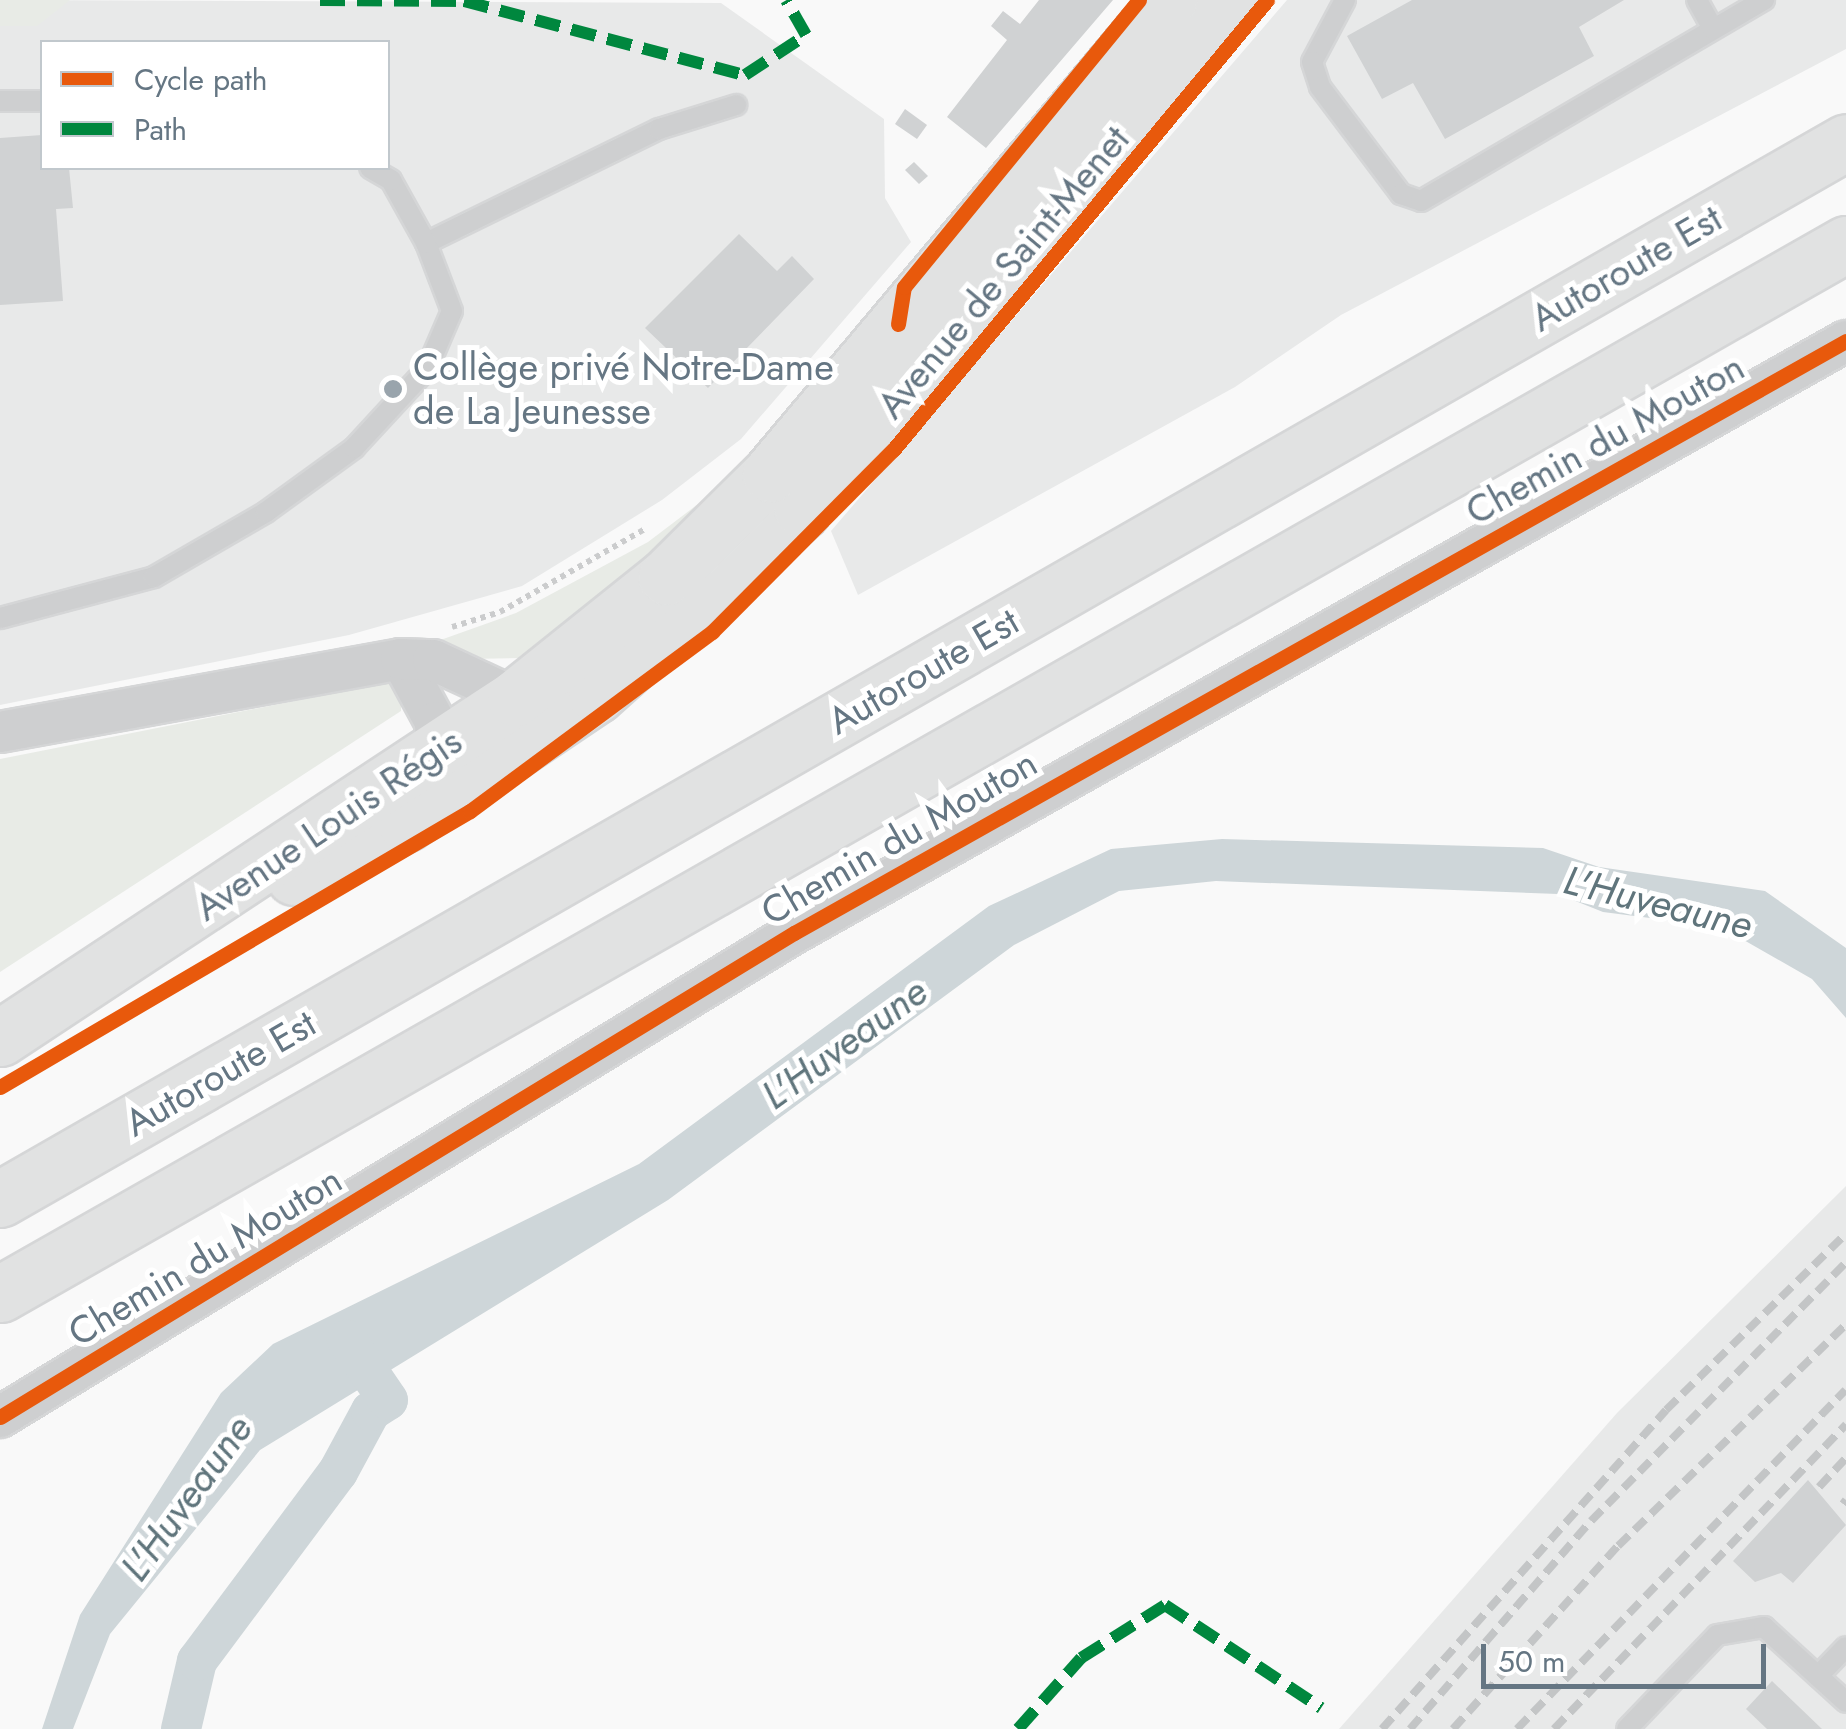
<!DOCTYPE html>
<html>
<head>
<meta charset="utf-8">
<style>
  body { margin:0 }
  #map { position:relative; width:1846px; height:1729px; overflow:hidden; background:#f9f9f9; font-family:Jost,sans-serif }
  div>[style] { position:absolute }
  .built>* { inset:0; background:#e8e9e9 }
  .green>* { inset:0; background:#e8ebe6 }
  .water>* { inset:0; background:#ced6d9 }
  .canal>* { height:40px; margin:-20px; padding:0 20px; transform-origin:20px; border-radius:20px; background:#ced6d9 }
  .building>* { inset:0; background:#d0d2d3 }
  .path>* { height:6px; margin-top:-3px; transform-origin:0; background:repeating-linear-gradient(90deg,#cbcccd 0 5px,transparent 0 10px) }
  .roads { filter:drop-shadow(2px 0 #d5d6d7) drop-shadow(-2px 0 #d5d6d7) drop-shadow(0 2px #d5d6d7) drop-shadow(0 -2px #d5d6d7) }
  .service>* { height:20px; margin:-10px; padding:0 10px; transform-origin:10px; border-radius:10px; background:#cecfd0 }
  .minor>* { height:40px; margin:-20px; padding:0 20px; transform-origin:20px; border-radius:20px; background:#cecfd0 }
  .primary>* { height:55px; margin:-27.5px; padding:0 27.5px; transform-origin:27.5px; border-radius:27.5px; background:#e1e2e2 }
  .motorway>* { height:55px; margin:-27.5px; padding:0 27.5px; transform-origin:27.5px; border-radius:27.5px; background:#e1e2e2 }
  .rail>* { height:8px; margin-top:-4px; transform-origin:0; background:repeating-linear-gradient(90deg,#c3c5c6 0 15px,transparent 0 23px) }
  .quiet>* { height:12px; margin-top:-6px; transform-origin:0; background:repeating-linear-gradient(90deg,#00873e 0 25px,transparent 0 37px) }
  .cycleway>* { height:15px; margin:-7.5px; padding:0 7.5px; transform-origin:7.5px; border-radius:7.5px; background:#e8590c }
  .dots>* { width:28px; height:28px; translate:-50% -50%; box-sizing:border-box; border:5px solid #fff; border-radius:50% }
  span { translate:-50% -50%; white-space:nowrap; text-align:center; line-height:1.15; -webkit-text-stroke:10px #fff; paint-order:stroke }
  .street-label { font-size:38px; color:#657683 }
  .poi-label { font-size:38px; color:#657683 }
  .left { translate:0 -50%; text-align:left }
  .water-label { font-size:40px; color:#60757c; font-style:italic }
  .legend { position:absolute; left:40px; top:40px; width:350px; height:130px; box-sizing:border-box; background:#fff; border:2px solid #c1c8cd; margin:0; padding:12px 18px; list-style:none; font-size:30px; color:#657683 }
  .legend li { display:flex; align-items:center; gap:20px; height:50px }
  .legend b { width:50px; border:2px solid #c1c8cd }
  .scale { position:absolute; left:1481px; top:1644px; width:285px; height:45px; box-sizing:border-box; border:5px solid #657683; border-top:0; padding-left:12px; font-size:30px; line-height:35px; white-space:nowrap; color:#657683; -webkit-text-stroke:8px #fff; paint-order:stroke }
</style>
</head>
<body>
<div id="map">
  <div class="built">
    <i style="clip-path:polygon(evenodd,0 0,721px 3px,884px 119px,885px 198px,911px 242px,741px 439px,662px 500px,522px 586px,349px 635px,0 705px,0 0,42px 42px,388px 42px,388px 168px,42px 168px,42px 42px)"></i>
    <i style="clip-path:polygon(1287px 0,1846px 0,1846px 49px,1341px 315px,1235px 387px,858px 595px,831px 531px)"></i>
    <i style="clip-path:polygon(1846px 1186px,1846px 1729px,1339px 1729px,1617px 1413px)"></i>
  </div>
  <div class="green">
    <i style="clip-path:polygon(0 0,70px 0,37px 26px,0 26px)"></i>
    <i style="clip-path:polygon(727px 482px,650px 561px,522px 658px,467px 659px,432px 643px,516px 613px,648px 542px)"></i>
    <i style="clip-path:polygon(401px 680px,401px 711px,0 972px,0 759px)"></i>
  </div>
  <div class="water">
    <i style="clip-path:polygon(1222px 839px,1543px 848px,1599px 867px,1765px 891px,1846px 948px,1846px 1018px,1812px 979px,1721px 927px,1603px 912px,1558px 894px,1216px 881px,1119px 891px,1014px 945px,668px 1200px,260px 1450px,110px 1634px,73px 1729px,42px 1729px,80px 1615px,221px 1393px,273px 1344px,639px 1164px,989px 906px,1111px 849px)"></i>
  </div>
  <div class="canal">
    <i style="left:181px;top:1729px;width:70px;rotate:-76.8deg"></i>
    <i style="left:197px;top:1661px;width:236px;rotate:-53.3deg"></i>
    <i style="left:338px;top:1472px;width:69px;rotate:-61.6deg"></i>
    <i style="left:371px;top:1411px;width:20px;rotate:-33deg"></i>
    <i style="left:388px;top:1400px;width:73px;rotate:-124.3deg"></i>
  </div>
  <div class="building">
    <i style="clip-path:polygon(1039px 0,1113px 0,986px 148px,947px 117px,1007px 40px,991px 26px,1003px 11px,1020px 24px)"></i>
    <i style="clip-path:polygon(1412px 0,1624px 0,1579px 27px,1594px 56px,1445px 139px,1413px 83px,1382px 99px,1347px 36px)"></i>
    <i style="clip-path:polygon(905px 109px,927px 125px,917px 139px,895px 124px)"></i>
    <i style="clip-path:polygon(42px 135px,42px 168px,69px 168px,73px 208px,56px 209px,63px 301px,0 305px,0 138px)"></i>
    <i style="clip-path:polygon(914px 162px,928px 176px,919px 184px,905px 170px)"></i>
    <i style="clip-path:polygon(739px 234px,777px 271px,792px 256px,814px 279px,708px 388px,645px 328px)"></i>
    <i style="clip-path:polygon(1808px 1480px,1846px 1525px,1793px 1583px,1781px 1573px,1755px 1582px,1733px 1561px)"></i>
    <i style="clip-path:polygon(1772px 1681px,1822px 1729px,1767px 1729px,1746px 1709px)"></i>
  </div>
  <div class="path">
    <i style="left:452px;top:627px;width:50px;rotate:-17.4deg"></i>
    <i style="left:500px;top:612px;width:167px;rotate:-29.8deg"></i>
  </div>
  <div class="roads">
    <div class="service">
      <i style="left:1345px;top:0;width:70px;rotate:118deg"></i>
      <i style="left:1312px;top:62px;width:26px;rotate:72deg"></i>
      <i style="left:1320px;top:87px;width:134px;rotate:52.9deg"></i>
      <i style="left:1401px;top:194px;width:21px;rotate:19deg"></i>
      <i style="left:1421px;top:201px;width:398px;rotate:-30.4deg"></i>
      <i style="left:1697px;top:0;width:33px;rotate:61deg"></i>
      <i style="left:0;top:101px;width:42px"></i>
      <i style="left:426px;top:243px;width:259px;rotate:-26.1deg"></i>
      <i style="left:659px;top:129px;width:81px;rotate:-17.3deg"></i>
      <i style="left:0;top:618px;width:159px;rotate:-14.9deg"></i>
      <i style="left:154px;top:577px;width:129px;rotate:-30.1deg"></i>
      <i style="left:266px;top:512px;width:109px;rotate:-36deg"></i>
      <i style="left:354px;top:448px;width:108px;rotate:-47.3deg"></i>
      <i style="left:427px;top:369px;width:63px;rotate:-66.7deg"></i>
      <i style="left:452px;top:311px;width:73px;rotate:-110.9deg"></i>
      <i style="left:426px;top:243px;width:72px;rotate:-119.1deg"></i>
      <i style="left:391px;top:180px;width:24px;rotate:-150deg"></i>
      <i style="left:1818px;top:1676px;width:40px;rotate:-46deg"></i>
      <i style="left:1627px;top:1729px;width:130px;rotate:-46.2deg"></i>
      <i style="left:1717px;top:1635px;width:48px;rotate:-9.7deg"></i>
      <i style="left:1764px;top:1627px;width:111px;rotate:42.4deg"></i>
    </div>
    <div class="minor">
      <i style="left:401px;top:659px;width:72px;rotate:61.6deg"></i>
      <i style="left:435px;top:722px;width:28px;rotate:88deg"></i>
      <i style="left:0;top:732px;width:408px;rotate:-10.3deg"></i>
      <i style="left:401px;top:659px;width:32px;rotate:2deg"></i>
      <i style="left:433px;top:660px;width:90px;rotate:24.9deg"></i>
      <i style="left:0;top:1417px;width:930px;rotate:-31.37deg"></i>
      <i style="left:794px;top:933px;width:1207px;rotate:-29.37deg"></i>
    </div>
    <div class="primary">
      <i style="left:294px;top:877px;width:124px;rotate:-25.7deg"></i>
      <i style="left:406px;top:823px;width:229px;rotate:-34deg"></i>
      <i style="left:596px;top:695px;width:277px;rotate:-41.9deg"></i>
      <i style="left:802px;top:510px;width:666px;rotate:-49.93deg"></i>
      <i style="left:0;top:1038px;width:617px;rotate:-33.43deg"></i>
      <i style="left:515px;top:698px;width:193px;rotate:-38.7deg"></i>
      <i style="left:666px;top:577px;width:146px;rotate:-44.7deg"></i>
      <i style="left:770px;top:474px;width:620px;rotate:-49.91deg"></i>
    </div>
    <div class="motorway">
      <i style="left:0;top:1199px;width:2127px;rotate:-29.79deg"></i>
      <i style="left:0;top:1294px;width:2124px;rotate:-29.63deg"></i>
    </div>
  </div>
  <div class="rail">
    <i style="left:1819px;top:1487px;width:40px;rotate:-47deg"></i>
    <i style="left:1843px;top:1504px;width:5px;rotate:-53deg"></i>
    <i style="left:1382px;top:1729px;width:427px;rotate:-48.3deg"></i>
    <i style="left:1666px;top:1410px;width:252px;rotate:-44.4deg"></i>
    <i style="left:1410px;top:1729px;width:276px;rotate:-49deg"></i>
    <i style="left:1591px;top:1521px;width:363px;rotate:-45.4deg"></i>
    <i style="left:1453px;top:1729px;width:246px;rotate:-48deg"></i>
    <i style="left:1618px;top:1546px;width:318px;rotate:-44.2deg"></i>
    <i style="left:1517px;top:1729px;width:472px;rotate:-45.9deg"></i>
    <i style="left:1554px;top:1729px;width:422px;rotate:-46.2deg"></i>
  </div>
  <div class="quiet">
    <i style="left:320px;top:0;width:144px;rotate:0.4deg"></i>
    <i style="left:464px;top:1px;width:291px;rotate:14.8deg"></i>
    <i style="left:745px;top:75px;width:73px;rotate:-33.3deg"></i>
    <i style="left:806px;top:35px;width:40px;rotate:-119.7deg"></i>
    <i style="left:1018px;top:1729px;width:95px;rotate:-48.4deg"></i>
    <i style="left:1081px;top:1658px;width:99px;rotate:-32.2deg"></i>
    <i style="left:1165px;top:1605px;width:187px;rotate:33.4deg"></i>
  </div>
  <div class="cycleway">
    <i style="left:898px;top:324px;width:37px;rotate:-81deg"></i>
    <i style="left:904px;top:287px;width:371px;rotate:-50.7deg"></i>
    <i style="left:0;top:1087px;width:545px;rotate:-30.42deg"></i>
    <i style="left:470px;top:811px;width:301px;rotate:-36.5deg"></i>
    <i style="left:712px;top:632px;width:257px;rotate:-45.2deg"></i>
    <i style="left:893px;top:450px;width:585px;rotate:-50.27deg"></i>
    <i style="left:0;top:1417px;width:930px;rotate:-31.37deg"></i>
    <i style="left:794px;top:933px;width:1207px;rotate:-29.37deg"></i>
  </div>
  <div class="dots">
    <i style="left:393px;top:389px;background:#99a4ac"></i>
  </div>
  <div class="street-label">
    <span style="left:1626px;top:268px;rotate:-30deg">Autoroute Est</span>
    <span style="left:1003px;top:272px;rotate:-50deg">Avenue de Saint-Menet</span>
    <span style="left:1605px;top:439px;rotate:-29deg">Chemin du Mouton</span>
    <span style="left:923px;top:671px;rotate:-30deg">Autoroute Est</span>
    <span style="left:328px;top:824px;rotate:-34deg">Avenue Louis Régis</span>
    <span style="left:899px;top:837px;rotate:-30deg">Chemin du Mouton</span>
    <span style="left:220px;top:1073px;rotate:-30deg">Autoroute Est</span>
    <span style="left:205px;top:1256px;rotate:-31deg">Chemin du Mouton</span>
  </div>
  <div class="poi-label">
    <span class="left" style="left:413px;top:389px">Collège privé Notre-Dame<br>de La Jeunesse</span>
  </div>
  <div class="water-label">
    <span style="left:1658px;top:902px;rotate:14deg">L'Huveaune</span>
    <span style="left:844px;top:1043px;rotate:-36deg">L'Huveaune</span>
    <span style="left:186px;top:1498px;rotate:-54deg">L'Huveaune</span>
  </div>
  <ul class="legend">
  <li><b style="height:12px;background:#e8590c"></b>Cycle path</li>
  <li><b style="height:12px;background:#00873e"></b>Path</li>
  </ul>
  <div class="scale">50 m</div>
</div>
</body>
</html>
